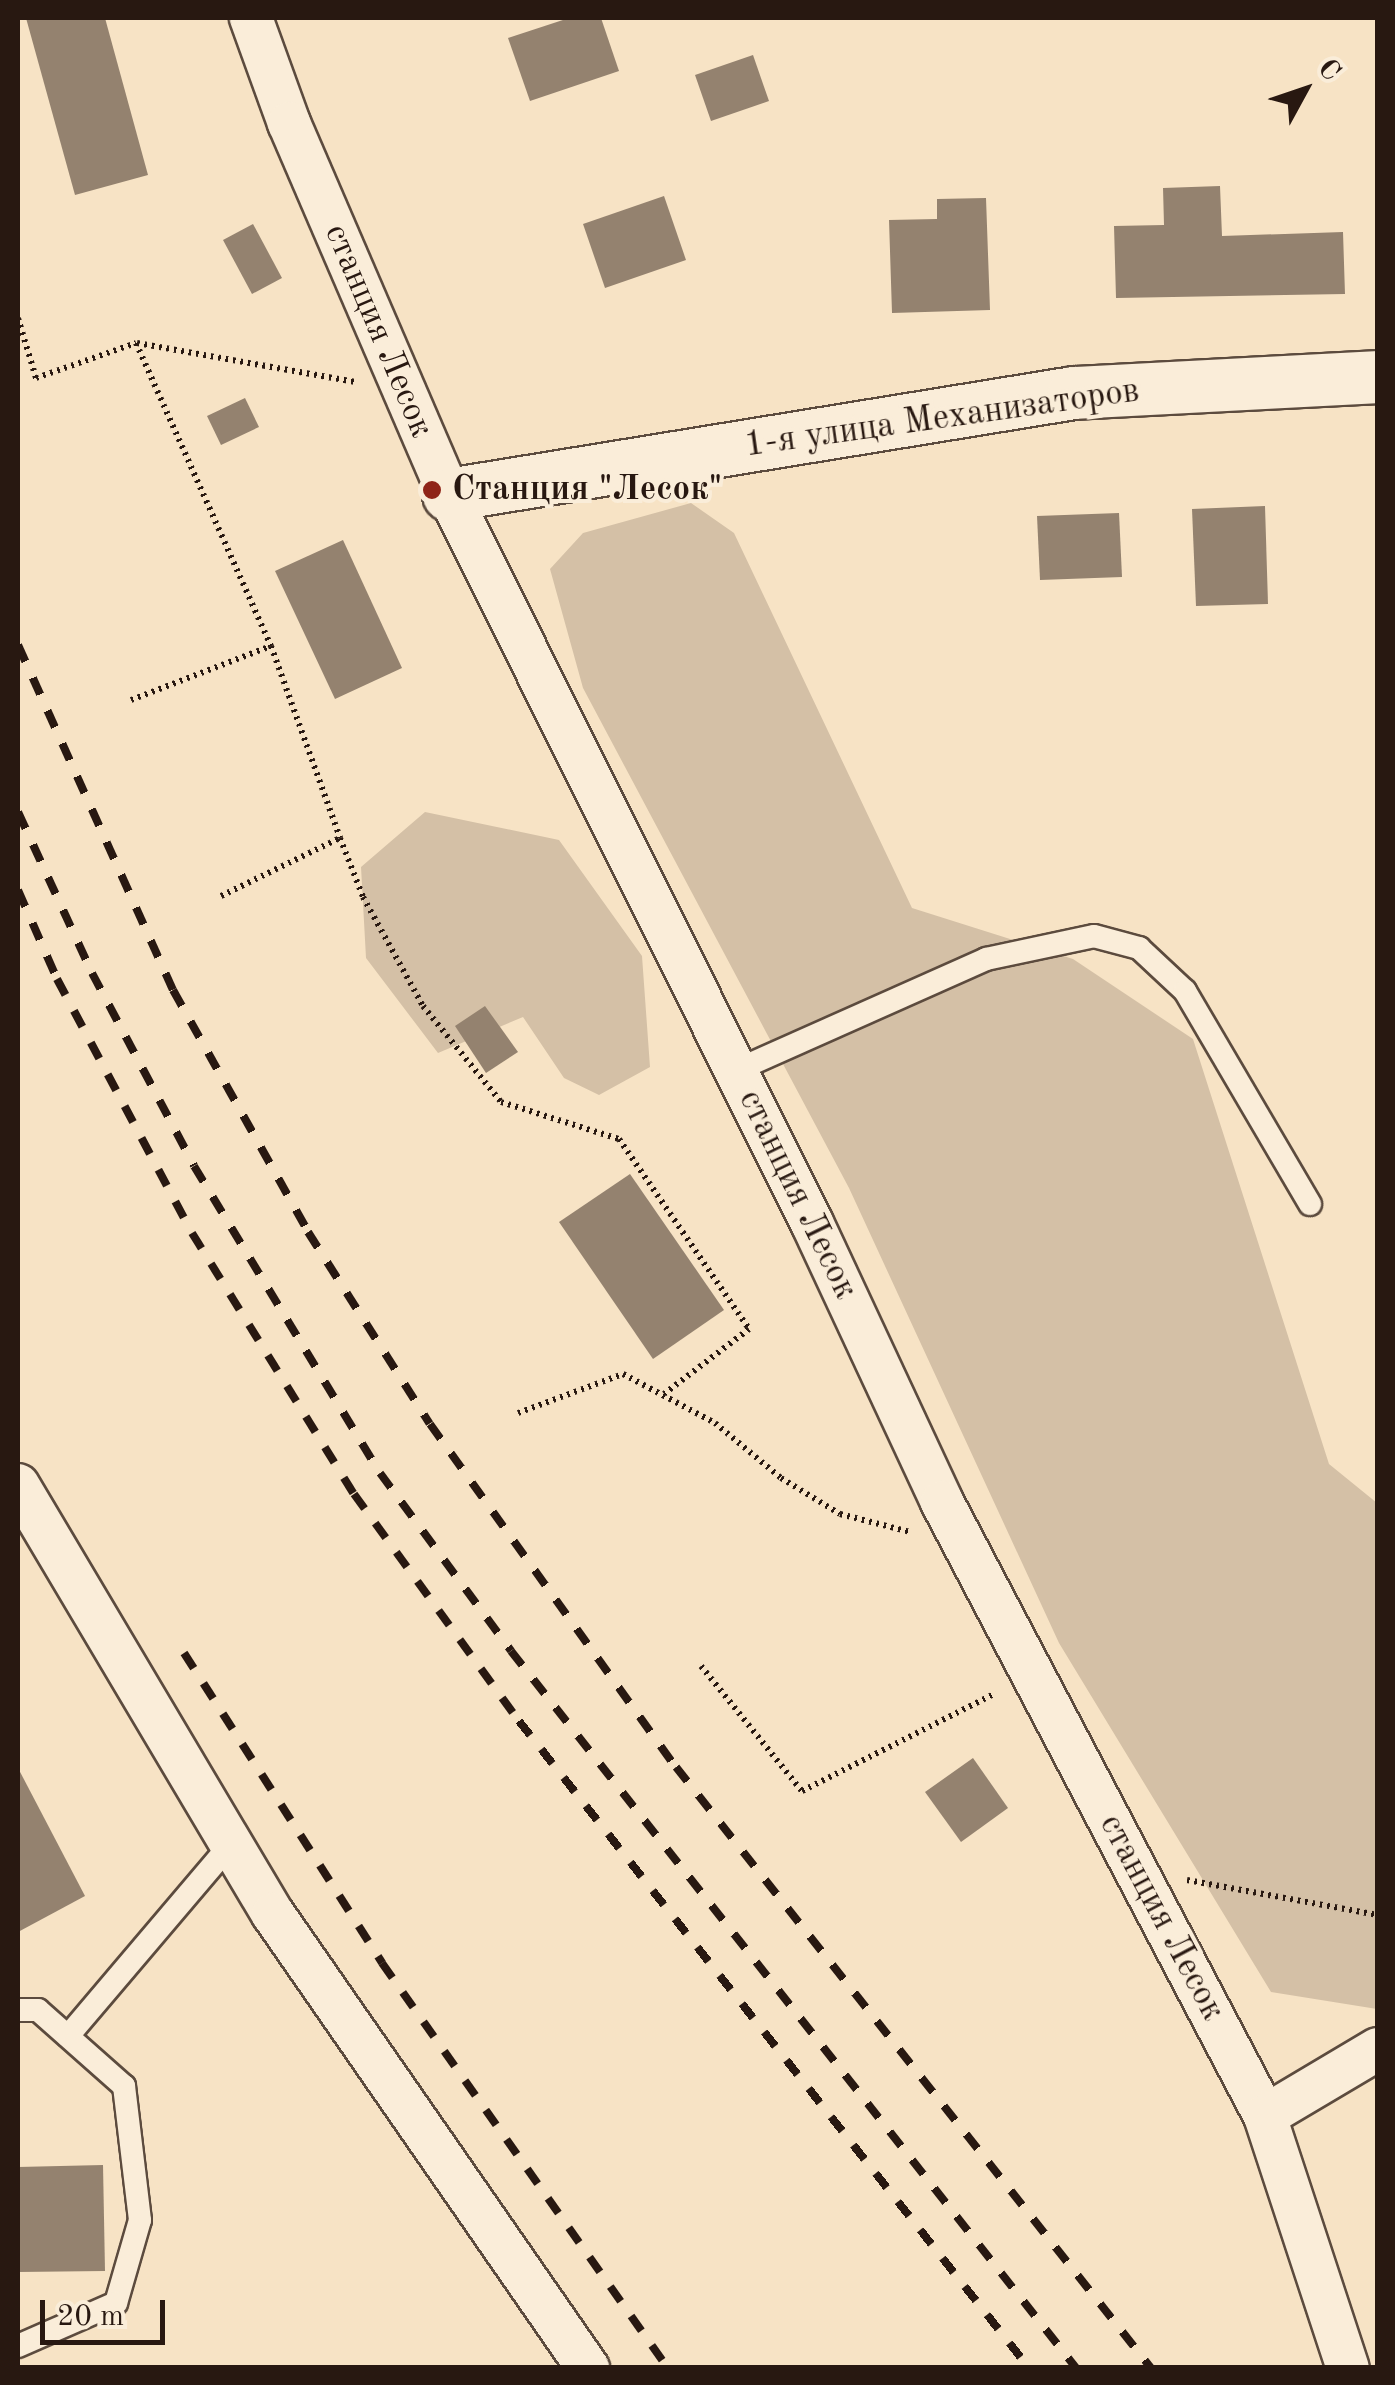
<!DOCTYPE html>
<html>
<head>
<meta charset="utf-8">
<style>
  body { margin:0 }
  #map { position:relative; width:1395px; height:2385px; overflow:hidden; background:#f7e3c5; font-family:"Old Standard TT",serif }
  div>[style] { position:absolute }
  .green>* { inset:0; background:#d4c0a6 }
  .building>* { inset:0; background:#94826f }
  .path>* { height:6px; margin-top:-3px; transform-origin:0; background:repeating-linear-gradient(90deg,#281811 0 2.5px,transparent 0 7.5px) }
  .roads { filter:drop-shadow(2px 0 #5c4b3e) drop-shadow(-2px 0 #5c4b3e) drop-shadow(0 2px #5c4b3e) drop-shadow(0 -2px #5c4b3e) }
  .service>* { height:22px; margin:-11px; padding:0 11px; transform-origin:11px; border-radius:11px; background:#faedd9 }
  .minor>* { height:42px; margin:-21px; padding:0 21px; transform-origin:21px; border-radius:21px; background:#faedd9 }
  .tertiary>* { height:52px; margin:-26px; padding:0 26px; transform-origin:26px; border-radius:26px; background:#faedd9 }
  .rail>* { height:8px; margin-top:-4px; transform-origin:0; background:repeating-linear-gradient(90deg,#281811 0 18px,transparent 0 36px) }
  .dots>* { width:28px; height:28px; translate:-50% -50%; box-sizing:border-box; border:5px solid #faedd9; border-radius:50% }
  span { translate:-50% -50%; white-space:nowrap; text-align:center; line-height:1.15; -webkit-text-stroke:8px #faedd9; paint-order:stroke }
  .street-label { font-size:35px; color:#281811 }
  .poi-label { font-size:35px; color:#281811; font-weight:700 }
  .left { translate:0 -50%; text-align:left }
  .frame { position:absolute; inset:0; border:20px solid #281811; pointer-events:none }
  .north { position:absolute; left:1255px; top:40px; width:100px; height:100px; -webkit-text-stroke:8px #faedd9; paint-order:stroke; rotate:50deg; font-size:28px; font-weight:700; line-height:40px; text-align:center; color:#281811 }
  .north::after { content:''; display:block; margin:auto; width:35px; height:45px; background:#281811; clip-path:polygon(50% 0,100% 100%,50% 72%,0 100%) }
  .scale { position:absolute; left:40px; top:2300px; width:125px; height:45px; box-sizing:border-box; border:5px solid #281811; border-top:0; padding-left:12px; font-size:30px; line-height:35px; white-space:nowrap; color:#281811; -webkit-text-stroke:8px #faedd9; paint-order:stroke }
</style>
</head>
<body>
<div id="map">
  <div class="green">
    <i style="clip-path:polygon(691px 503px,734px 533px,912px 908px,1073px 959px,1193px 1039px,1329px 1464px,1377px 1503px,1377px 2009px,1271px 1992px,1059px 1643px,849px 1188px,583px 688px,550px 569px,583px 533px)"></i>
    <i style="clip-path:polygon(425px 812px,559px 840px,642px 956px,650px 1067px,599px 1095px,564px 1078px,523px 1017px,438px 1053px,366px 958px,361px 867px)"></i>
  </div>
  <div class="building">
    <i style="clip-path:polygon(26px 18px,105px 18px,148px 175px,75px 195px)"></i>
    <i style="clip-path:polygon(569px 18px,601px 18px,619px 71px,530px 101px,508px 38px)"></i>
    <i style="clip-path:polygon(753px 55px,769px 101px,711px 121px,695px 75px)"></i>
    <i style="clip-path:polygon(1220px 186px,1222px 236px,1343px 232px,1345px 294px,1116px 298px,1114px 226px,1164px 225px,1163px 188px)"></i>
    <i style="clip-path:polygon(664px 196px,686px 260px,605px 288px,583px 224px)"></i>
    <i style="clip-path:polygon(986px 198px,990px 310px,892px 313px,889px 220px,937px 219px,937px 199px)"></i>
    <i style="clip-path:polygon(253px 224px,282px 278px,252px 294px,223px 240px)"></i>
    <i style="clip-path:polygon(245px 398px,259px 427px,221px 445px,207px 416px)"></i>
    <i style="clip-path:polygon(1265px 506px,1268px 604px,1196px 606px,1192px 509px)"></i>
    <i style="clip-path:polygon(1119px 513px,1122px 577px,1040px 580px,1037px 516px)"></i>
    <i style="clip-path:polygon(343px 540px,402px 668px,335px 699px,275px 571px)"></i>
    <i style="clip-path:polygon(485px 1006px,518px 1052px,486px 1073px,455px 1026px)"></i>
    <i style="clip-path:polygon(630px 1174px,724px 1310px,653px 1359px,559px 1222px)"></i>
    <i style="clip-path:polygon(973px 1758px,1008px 1808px,961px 1842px,925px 1792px)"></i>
    <i style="clip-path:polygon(18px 1768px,85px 1896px,18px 1932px)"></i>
    <i style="clip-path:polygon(103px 2165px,105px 2271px,18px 2272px,18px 2167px)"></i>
  </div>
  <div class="path">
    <i style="left:18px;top:318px;width:63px;rotate:73.3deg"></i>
    <i style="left:36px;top:378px;width:106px;rotate:-19.3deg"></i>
    <i style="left:136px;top:343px;width:332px;rotate:66deg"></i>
    <i style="left:137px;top:343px;width:222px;rotate:10.1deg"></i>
    <i style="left:131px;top:700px;width:150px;rotate:-21.1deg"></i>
    <i style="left:271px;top:646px;width:204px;rotate:70.2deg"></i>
    <i style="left:221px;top:896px;width:132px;rotate:-26deg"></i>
    <i style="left:340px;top:838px;width:63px;rotate:68.7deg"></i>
    <i style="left:363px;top:897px;width:124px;rotate:61.2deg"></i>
    <i style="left:423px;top:1006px;width:124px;rotate:50.9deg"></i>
    <i style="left:501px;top:1102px;width:124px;rotate:17.4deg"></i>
    <i style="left:619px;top:1139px;width:230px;rotate:55.6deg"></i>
    <i style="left:749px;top:1329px;width:107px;rotate:142.6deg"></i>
    <i style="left:518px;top:1413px;width:112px;rotate:-20.4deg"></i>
    <i style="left:623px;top:1374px;width:104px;rotate:28deg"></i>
    <i style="left:715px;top:1423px;width:86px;rotate:39.8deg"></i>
    <i style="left:781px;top:1478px;width:69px;rotate:31.4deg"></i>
    <i style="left:840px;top:1514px;width:72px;rotate:14.4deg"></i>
    <i style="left:701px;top:1666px;width:161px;rotate:51.1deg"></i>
    <i style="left:802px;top:1791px;width:217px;rotate:-26.8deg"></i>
    <i style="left:1187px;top:1880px;width:194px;rotate:10.4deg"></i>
  </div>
  <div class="roads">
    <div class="service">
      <i style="left:737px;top:1070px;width:273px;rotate:-24deg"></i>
      <i style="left:986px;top:959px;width:110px;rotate:-12deg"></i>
      <i style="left:1094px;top:936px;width:47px;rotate:14.9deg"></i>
      <i style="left:1139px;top:948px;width:63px;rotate:43.1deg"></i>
      <i style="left:1185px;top:991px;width:247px;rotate:59.6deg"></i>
      <i style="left:18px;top:2010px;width:20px"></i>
      <i style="left:38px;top:2010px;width:115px;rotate:41.5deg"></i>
      <i style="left:124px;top:2086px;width:135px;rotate:83.2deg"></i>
      <i style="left:140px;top:2220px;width:86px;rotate:106.1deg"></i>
      <i style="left:116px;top:2303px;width:107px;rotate:156.3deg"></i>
      <i style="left:68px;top:2036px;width:252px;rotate:-49.7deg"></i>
    </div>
    <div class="minor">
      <i style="left:251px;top:18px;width:112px;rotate:70.1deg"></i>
      <i style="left:289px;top:123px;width:405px;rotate:66.7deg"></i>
      <i style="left:449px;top:495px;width:813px;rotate:63.5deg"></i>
      <i style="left:812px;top:1223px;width:308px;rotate:65deg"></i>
      <i style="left:942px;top:1502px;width:694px;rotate:62.25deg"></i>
      <i style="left:1265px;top:2116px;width:265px;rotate:71.8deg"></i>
      <i style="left:18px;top:1485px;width:499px;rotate:59.3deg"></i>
      <i style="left:273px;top:1914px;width:553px;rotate:55.25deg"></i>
      <i style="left:1265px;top:2116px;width:131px;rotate:-30.7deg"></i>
    </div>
    <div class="tertiary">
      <i style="left:449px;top:495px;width:633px;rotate:-9.27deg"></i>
      <i style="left:1074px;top:393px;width:304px;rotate:-3deg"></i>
    </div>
  </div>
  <div class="rail">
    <i style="left:18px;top:645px;width:378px;rotate:65.8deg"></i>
    <i style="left:173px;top:990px;width:277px;rotate:60.8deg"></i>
    <i style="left:308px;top:1232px;width:227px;rotate:57.6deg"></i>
    <i style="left:430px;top:1424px;width:422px;rotate:54.4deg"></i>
    <i style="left:676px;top:1767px;width:766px;rotate:51.68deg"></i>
    <i style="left:18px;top:812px;width:177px;rotate:65.3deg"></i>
    <i style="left:92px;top:973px;width:218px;rotate:62.1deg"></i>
    <i style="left:194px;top:1166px;width:359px;rotate:58.8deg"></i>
    <i style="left:380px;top:1473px;width:221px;rotate:53.6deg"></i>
    <i style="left:511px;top:1651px;width:913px;rotate:51.76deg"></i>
    <i style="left:18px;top:890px;width:97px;rotate:66.3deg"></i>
    <i style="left:57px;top:979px;width:288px;rotate:62deg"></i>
    <i style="left:192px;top:1233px;width:307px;rotate:58.2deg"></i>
    <i style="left:354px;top:1494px;width:281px;rotate:54deg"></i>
    <i style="left:519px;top:1721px;width:824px;rotate:51.75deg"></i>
    <i style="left:184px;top:1653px;width:368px;rotate:57.4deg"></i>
    <i style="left:382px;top:1963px;width:496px;rotate:54.8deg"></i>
  </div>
  <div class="dots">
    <i style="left:432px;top:490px;background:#8f2418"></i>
  </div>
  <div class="street-label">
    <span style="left:378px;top:331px;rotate:67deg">станция Лесок</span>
    <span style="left:942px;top:419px;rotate:-8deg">1-я улица Механизаторов</span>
    <span style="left:797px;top:1195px;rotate:64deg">станция Лесок</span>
    <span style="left:1161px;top:1918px;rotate:62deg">станция Лесок</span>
  </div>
  <div class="poi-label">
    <span class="left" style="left:452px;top:490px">Станция "Лесок"</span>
  </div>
  <div class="frame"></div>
  <div class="north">С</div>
  <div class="scale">20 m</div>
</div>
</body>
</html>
